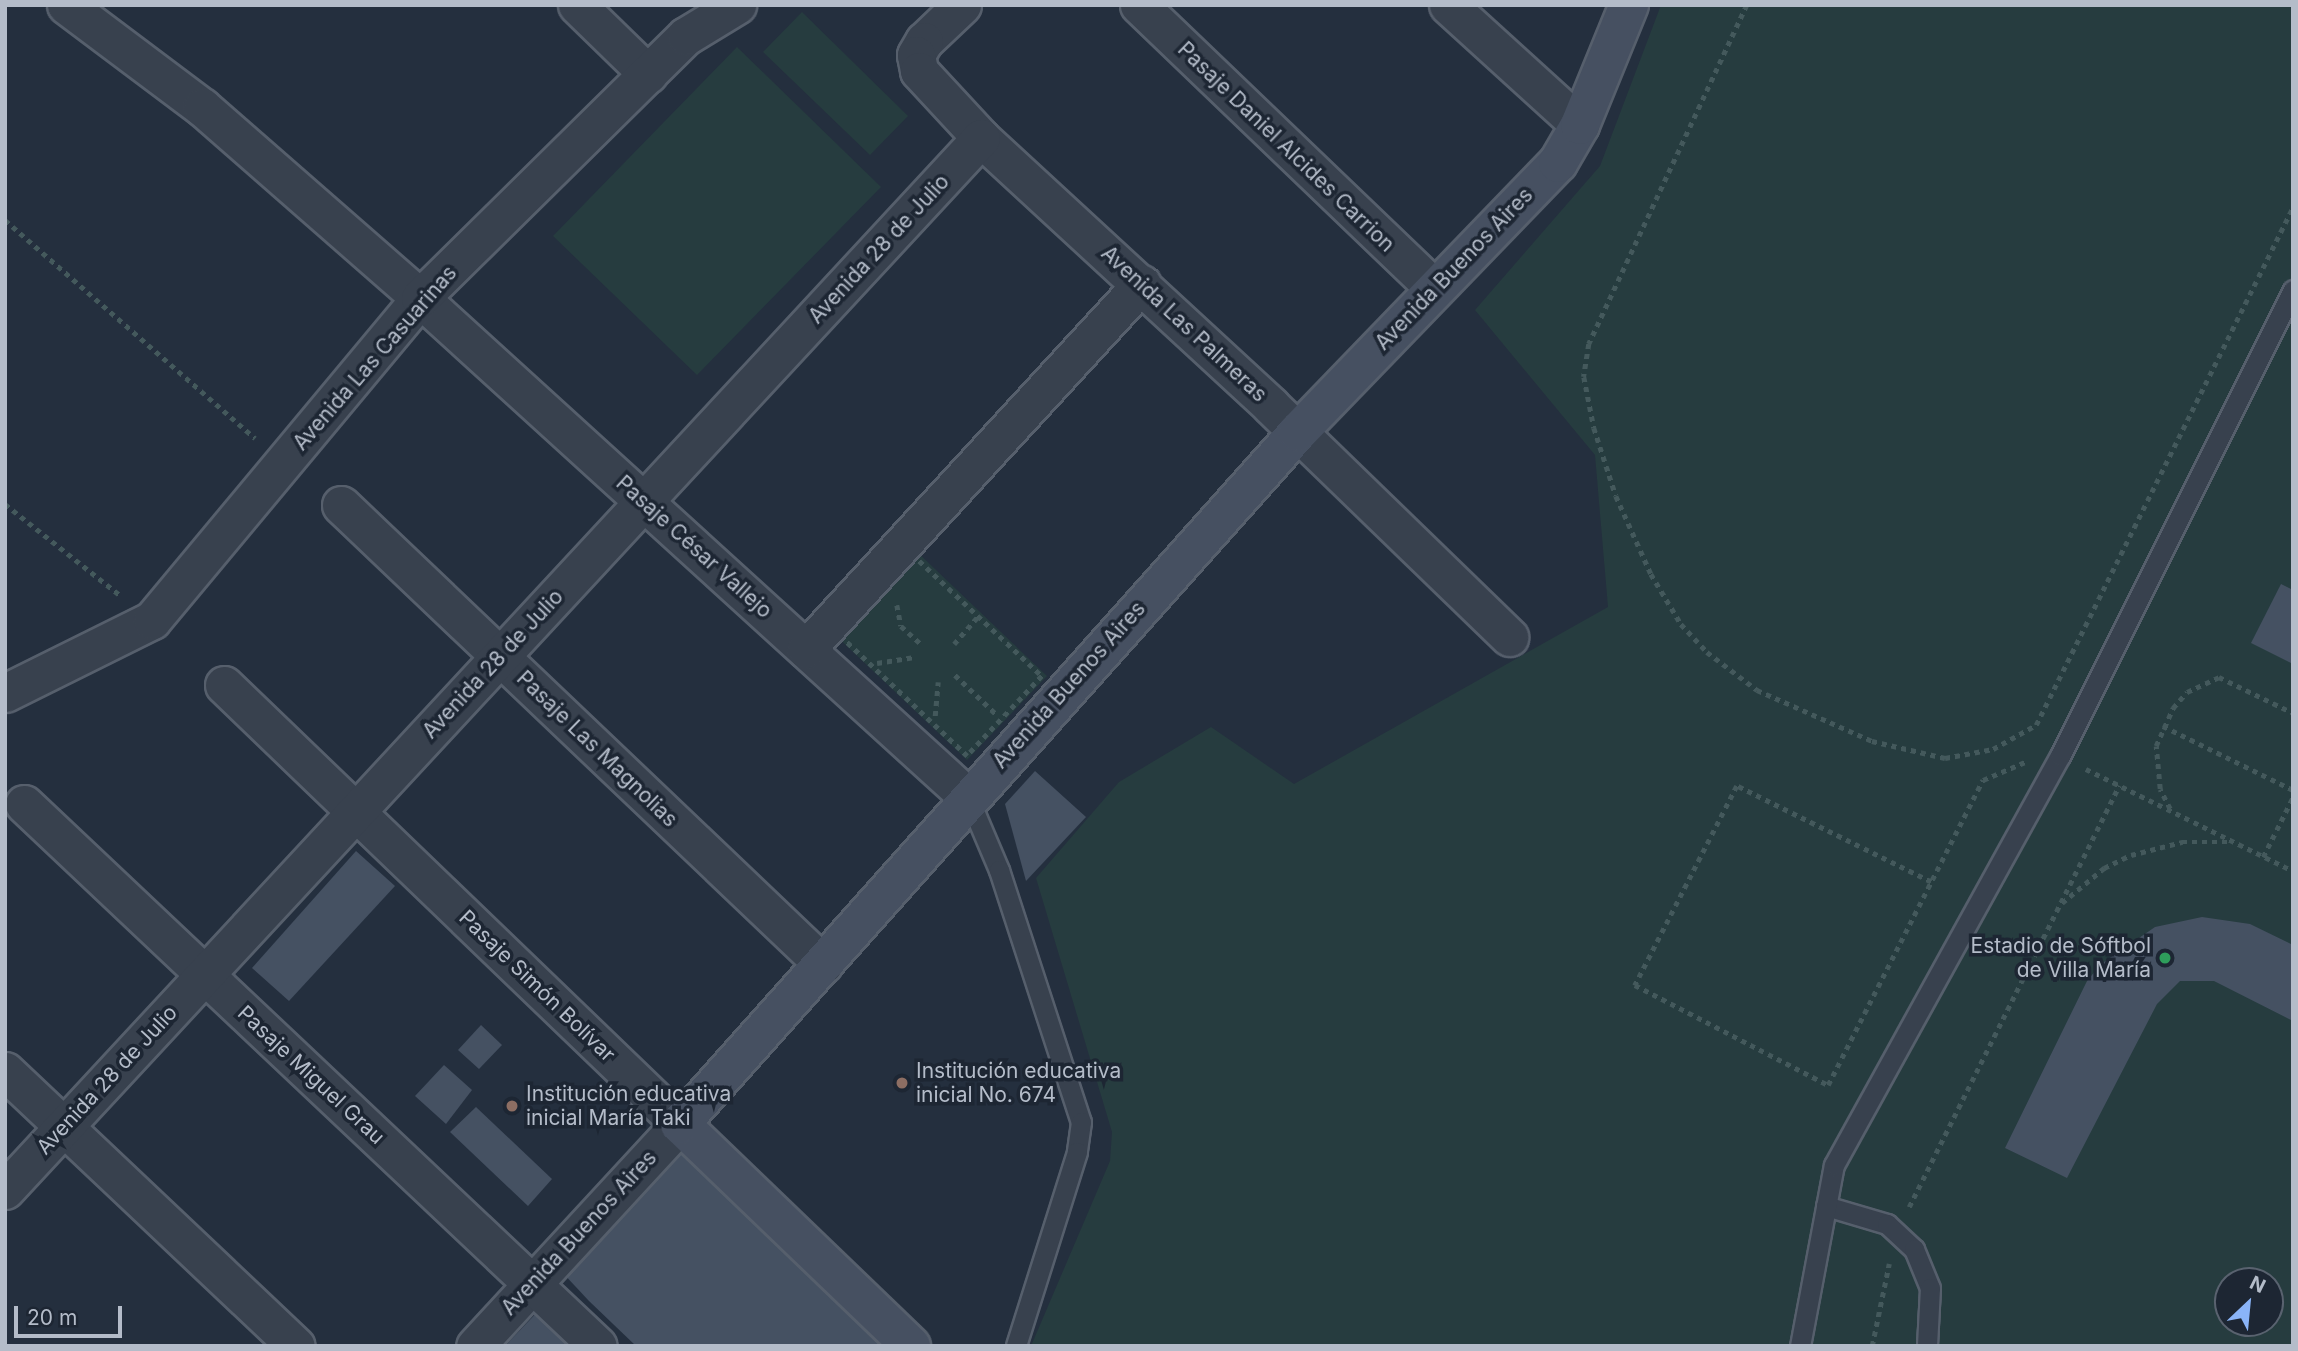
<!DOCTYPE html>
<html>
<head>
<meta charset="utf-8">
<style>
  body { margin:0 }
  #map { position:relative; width:2298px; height:1351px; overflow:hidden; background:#242f3e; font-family:Inter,sans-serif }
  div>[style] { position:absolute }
  .green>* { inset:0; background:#263c3f }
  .building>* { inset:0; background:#455162 }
  .path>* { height:4.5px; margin-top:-2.25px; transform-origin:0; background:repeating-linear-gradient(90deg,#44595c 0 5px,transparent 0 10px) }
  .roads { filter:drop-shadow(2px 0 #565f6c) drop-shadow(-2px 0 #565f6c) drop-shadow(0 2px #565f6c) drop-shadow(0 -2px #565f6c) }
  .lane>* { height:19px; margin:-9.5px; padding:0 9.5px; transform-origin:9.5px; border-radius:9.5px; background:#38414e }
  .street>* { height:37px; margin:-18.5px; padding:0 18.5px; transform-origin:18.5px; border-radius:18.5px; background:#38414e }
  .secondary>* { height:38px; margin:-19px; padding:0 19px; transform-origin:19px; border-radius:19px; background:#465061 }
  .dots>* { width:19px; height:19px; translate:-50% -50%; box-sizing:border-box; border:4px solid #1d2633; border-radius:50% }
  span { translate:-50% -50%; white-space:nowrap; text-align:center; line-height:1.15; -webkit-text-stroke:7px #1d2633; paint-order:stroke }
  .street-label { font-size:21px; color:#b4bcc9 }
  .poi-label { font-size:21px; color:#b4bcc9 }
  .right { translate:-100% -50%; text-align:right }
  .left { translate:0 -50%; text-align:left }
  .frame { position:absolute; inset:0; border:7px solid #b4bcc9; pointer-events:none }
  .north { position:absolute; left:2214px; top:1267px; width:70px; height:70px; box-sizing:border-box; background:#1d2633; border:2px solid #59626f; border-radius:50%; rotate:26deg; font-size:19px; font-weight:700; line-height:28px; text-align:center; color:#b4bcc9 }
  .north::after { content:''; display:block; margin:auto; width:24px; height:32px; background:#8ab4f8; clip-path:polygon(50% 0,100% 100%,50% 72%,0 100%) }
  .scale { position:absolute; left:14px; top:1306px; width:108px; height:32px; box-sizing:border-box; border:4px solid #b4bcc9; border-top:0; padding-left:9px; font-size:21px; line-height:24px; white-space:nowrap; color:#b4bcc9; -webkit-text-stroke:5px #1d2633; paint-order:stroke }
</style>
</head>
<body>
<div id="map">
  <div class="green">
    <i style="clip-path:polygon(evenodd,1661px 5px,2293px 5px,2293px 1346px,1031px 1346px,1110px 1161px,1112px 1132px,1036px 878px,1119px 782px,1211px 727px,1294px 784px,1608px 607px,1595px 455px,1475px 310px,1600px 166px,1661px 5px,2228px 1281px,2270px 1281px,2270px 1323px,2228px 1323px,2228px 1281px)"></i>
    <i style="clip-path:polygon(802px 12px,908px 116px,870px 155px,763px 52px)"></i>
    <i style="clip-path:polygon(737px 47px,881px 187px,697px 375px,553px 236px)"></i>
    <i style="clip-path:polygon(913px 548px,1047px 676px,967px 760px,832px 632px)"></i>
  </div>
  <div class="building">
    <i style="clip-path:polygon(2281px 584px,2293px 590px,2293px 664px,2251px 643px)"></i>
    <i style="clip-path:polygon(1035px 771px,1086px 817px,1026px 881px,1005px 804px)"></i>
    <i style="clip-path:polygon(356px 851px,395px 886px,289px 1001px,252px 968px)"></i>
    <i style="clip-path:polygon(2202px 917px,2250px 924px,2293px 945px,2293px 1021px,2214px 981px,2180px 981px,2157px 1004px,2067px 1178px,2005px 1148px,2087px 981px,2101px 964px,2155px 927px)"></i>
    <i style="clip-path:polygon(481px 1025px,502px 1045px,479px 1069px,458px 1050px)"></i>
    <i style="clip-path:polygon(444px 1065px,472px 1090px,446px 1124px,415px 1096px)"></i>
    <i style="clip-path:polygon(476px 1107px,552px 1179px,528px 1206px,450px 1132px)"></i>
    <i style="clip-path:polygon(682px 1139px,889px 1346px,636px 1346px,589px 1301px,561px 1271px)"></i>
    <i style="clip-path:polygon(544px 1305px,585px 1346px,505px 1346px)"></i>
  </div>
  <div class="path">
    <i style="left:1747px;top:5px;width:374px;rotate:115deg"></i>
    <i style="left:1589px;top:344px;width:33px;rotate:99deg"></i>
    <i style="left:1584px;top:377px;width:52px;rotate:78.9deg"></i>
    <i style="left:1594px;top:428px;width:71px;rotate:72.1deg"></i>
    <i style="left:1616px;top:496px;width:85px;rotate:65.8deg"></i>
    <i style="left:1651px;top:574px;width:58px;rotate:59deg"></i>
    <i style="left:1681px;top:624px;width:38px;rotate:47deg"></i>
    <i style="left:1707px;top:652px;width:63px;rotate:37.2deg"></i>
    <i style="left:1757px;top:690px;width:126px;rotate:23.9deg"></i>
    <i style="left:1872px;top:741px;width:75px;rotate:13.1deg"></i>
    <i style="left:1945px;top:758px;width:49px;rotate:-10.6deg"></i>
    <i style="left:1993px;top:749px;width:49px;rotate:-29.2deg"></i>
    <i style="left:2036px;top:725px;width:578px;rotate:-63.61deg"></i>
    <i style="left:5px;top:220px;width:332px;rotate:41.1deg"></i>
    <i style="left:5px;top:504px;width:147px;rotate:38.4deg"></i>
    <i style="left:912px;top:554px;width:178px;rotate:43.2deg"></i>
    <i style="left:1042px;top:676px;width:110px;rotate:133.2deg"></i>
    <i style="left:967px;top:756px;width:179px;rotate:-136.6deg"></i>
    <i style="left:837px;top:633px;width:109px;rotate:-46.5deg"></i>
    <i style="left:897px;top:605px;width:21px;rotate:79deg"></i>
    <i style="left:901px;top:626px;width:27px;rotate:42deg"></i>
    <i style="left:954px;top:644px;width:37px;rotate:-49deg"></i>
    <i style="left:877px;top:663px;width:38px;rotate:-9deg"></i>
    <i style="left:955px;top:675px;width:58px;rotate:43.6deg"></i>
    <i style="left:935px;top:716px;width:34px;rotate:-85deg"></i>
    <i style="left:2163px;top:726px;width:145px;rotate:26.2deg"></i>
    <i style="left:2086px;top:769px;width:231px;rotate:26.2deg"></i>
    <i style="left:2170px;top:809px;width:22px;rotate:-117deg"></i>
    <i style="left:2160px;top:789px;width:43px;rotate:-95.3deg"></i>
    <i style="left:2156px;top:746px;width:42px;rotate:-65.9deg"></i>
    <i style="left:2173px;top:708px;width:21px;rotate:-49deg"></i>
    <i style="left:2187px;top:692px;width:35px;rotate:-25deg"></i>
    <i style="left:2219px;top:677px;width:82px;rotate:25.9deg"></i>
    <i style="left:2263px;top:857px;width:67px;rotate:-63.4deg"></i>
    <i style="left:1931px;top:882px;width:216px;rotate:-153.7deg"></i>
    <i style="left:1737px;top:786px;width:224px;rotate:117.1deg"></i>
    <i style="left:1635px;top:985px;width:217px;rotate:27.4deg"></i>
    <i style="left:1828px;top:1085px;width:342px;rotate:-63.1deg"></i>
    <i style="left:1983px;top:780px;width:46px;rotate:-23.2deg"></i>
    <i style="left:2062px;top:903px;width:55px;rotate:-39.8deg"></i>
    <i style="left:2104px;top:868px;width:30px;rotate:-26deg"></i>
    <i style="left:2131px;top:855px;width:53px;rotate:-14.3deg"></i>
    <i style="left:2182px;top:842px;width:50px"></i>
    <i style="left:1909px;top:1207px;width:471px;rotate:-63.5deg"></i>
    <i style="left:1872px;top:1346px;width:84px;rotate:-78.3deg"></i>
  </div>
  <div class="roads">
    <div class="lane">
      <i style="left:968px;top:797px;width:79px;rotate:67deg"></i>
      <i style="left:999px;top:870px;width:265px;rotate:72deg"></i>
      <i style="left:1081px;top:1122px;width:30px;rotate:98deg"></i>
      <i style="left:1077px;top:1152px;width:203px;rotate:107.5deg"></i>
      <i style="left:1826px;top:1206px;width:64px;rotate:16.4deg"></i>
      <i style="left:1887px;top:1224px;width:37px;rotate:43deg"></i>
      <i style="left:1914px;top:1249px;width:42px;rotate:67.7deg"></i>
      <i style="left:1930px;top:1288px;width:58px;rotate:93deg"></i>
      <i style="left:1800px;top:1346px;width:184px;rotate:-79.4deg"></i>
      <i style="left:1834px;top:1165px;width:467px;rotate:-61.1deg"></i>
      <i style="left:2060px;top:756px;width:521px;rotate:-63.43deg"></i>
    </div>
    <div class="street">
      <i style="left:66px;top:5px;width:170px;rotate:36.9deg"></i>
      <i style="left:202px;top:107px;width:290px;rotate:41.2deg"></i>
      <i style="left:420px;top:298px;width:741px;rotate:42.32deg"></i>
      <i style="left:577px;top:5px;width:99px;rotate:44.2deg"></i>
      <i style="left:962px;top:5px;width:52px;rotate:136.5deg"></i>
      <i style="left:924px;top:41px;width:16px;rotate:120deg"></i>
      <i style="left:916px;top:55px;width:16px;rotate:79deg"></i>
      <i style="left:919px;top:71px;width:91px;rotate:47.2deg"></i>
      <i style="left:981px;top:138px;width:395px;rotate:42.7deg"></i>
      <i style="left:1271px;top:406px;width:332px;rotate:44.1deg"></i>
      <i style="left:1139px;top:5px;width:409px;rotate:43.8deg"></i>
      <i style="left:1448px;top:5px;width:178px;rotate:42.3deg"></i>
      <i style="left:341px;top:505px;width:666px;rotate:43.6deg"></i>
      <i style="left:806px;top:649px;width:496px;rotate:-47.4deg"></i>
      <i style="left:224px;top:685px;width:633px;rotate:43.91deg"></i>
      <i style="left:680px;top:1124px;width:302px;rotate:132.7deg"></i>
      <i style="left:5px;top:693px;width:164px;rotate:-26.4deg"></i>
      <i style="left:152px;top:620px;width:419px;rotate:-50.2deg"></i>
      <i style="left:420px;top:298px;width:373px;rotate:-44.6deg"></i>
      <i style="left:686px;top:36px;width:60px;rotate:-31.3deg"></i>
      <i style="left:24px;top:804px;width:789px;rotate:43.36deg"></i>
      <i style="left:5px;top:1071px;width:400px;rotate:43.4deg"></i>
      <i style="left:5px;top:1190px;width:1435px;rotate:-47.15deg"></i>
    </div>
    <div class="secondary">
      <i style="left:911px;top:1346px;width:320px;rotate:-136.1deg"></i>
      <i style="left:680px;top:1124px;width:928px;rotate:-48.23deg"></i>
      <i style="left:1298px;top:432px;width:374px;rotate:-46deg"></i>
      <i style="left:1558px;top:163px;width:44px;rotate:-59.9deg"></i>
      <i style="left:1580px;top:125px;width:130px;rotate:-67.8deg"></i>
    </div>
  </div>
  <div class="dots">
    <i style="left:2165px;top:958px;background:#2e9e5b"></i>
    <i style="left:902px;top:1083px;background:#8d6e63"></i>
    <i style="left:512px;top:1106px;background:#8d6e63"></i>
  </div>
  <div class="street-label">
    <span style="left:1286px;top:147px;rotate:44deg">Pasaje Daniel Alcides Carrion</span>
    <span style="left:879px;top:249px;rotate:-47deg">Avenida 28 de Julio</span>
    <span style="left:1454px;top:269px;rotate:-46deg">Avenida Buenos Aires</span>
    <span style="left:1184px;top:324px;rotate:43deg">Avenida Las Palmeras</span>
    <span style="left:375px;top:358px;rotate:-49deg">Avenida Las Casuarinas</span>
    <span style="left:694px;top:547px;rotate:42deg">Pasaje César Vallejo</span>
    <span style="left:493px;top:664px;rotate:-47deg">Avenida 28 de Julio</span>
    <span style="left:1069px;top:685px;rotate:-48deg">Avenida Buenos Aires</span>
    <span style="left:597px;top:749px;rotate:44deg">Pasaje Las Magnolias</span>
    <span style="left:537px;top:986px;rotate:44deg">Pasaje Simón Bolívar</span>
    <span style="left:311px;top:1075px;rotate:43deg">Pasaje Miguel Grau</span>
    <span style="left:107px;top:1080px;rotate:-47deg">Avenida 28 de Julio</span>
    <span style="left:579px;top:1233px;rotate:-47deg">Avenida Buenos Aires</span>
  </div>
  <div class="poi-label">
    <span class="right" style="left:2151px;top:958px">Estadio de Sóftbol<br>de Villa María</span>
    <span class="left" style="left:916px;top:1083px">Institución educativa<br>inicial No. 674</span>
    <span class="left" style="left:526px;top:1106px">Institución educativa<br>inicial María Taki</span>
  </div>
  <div class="frame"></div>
  <div class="north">N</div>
  <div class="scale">20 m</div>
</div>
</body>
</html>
